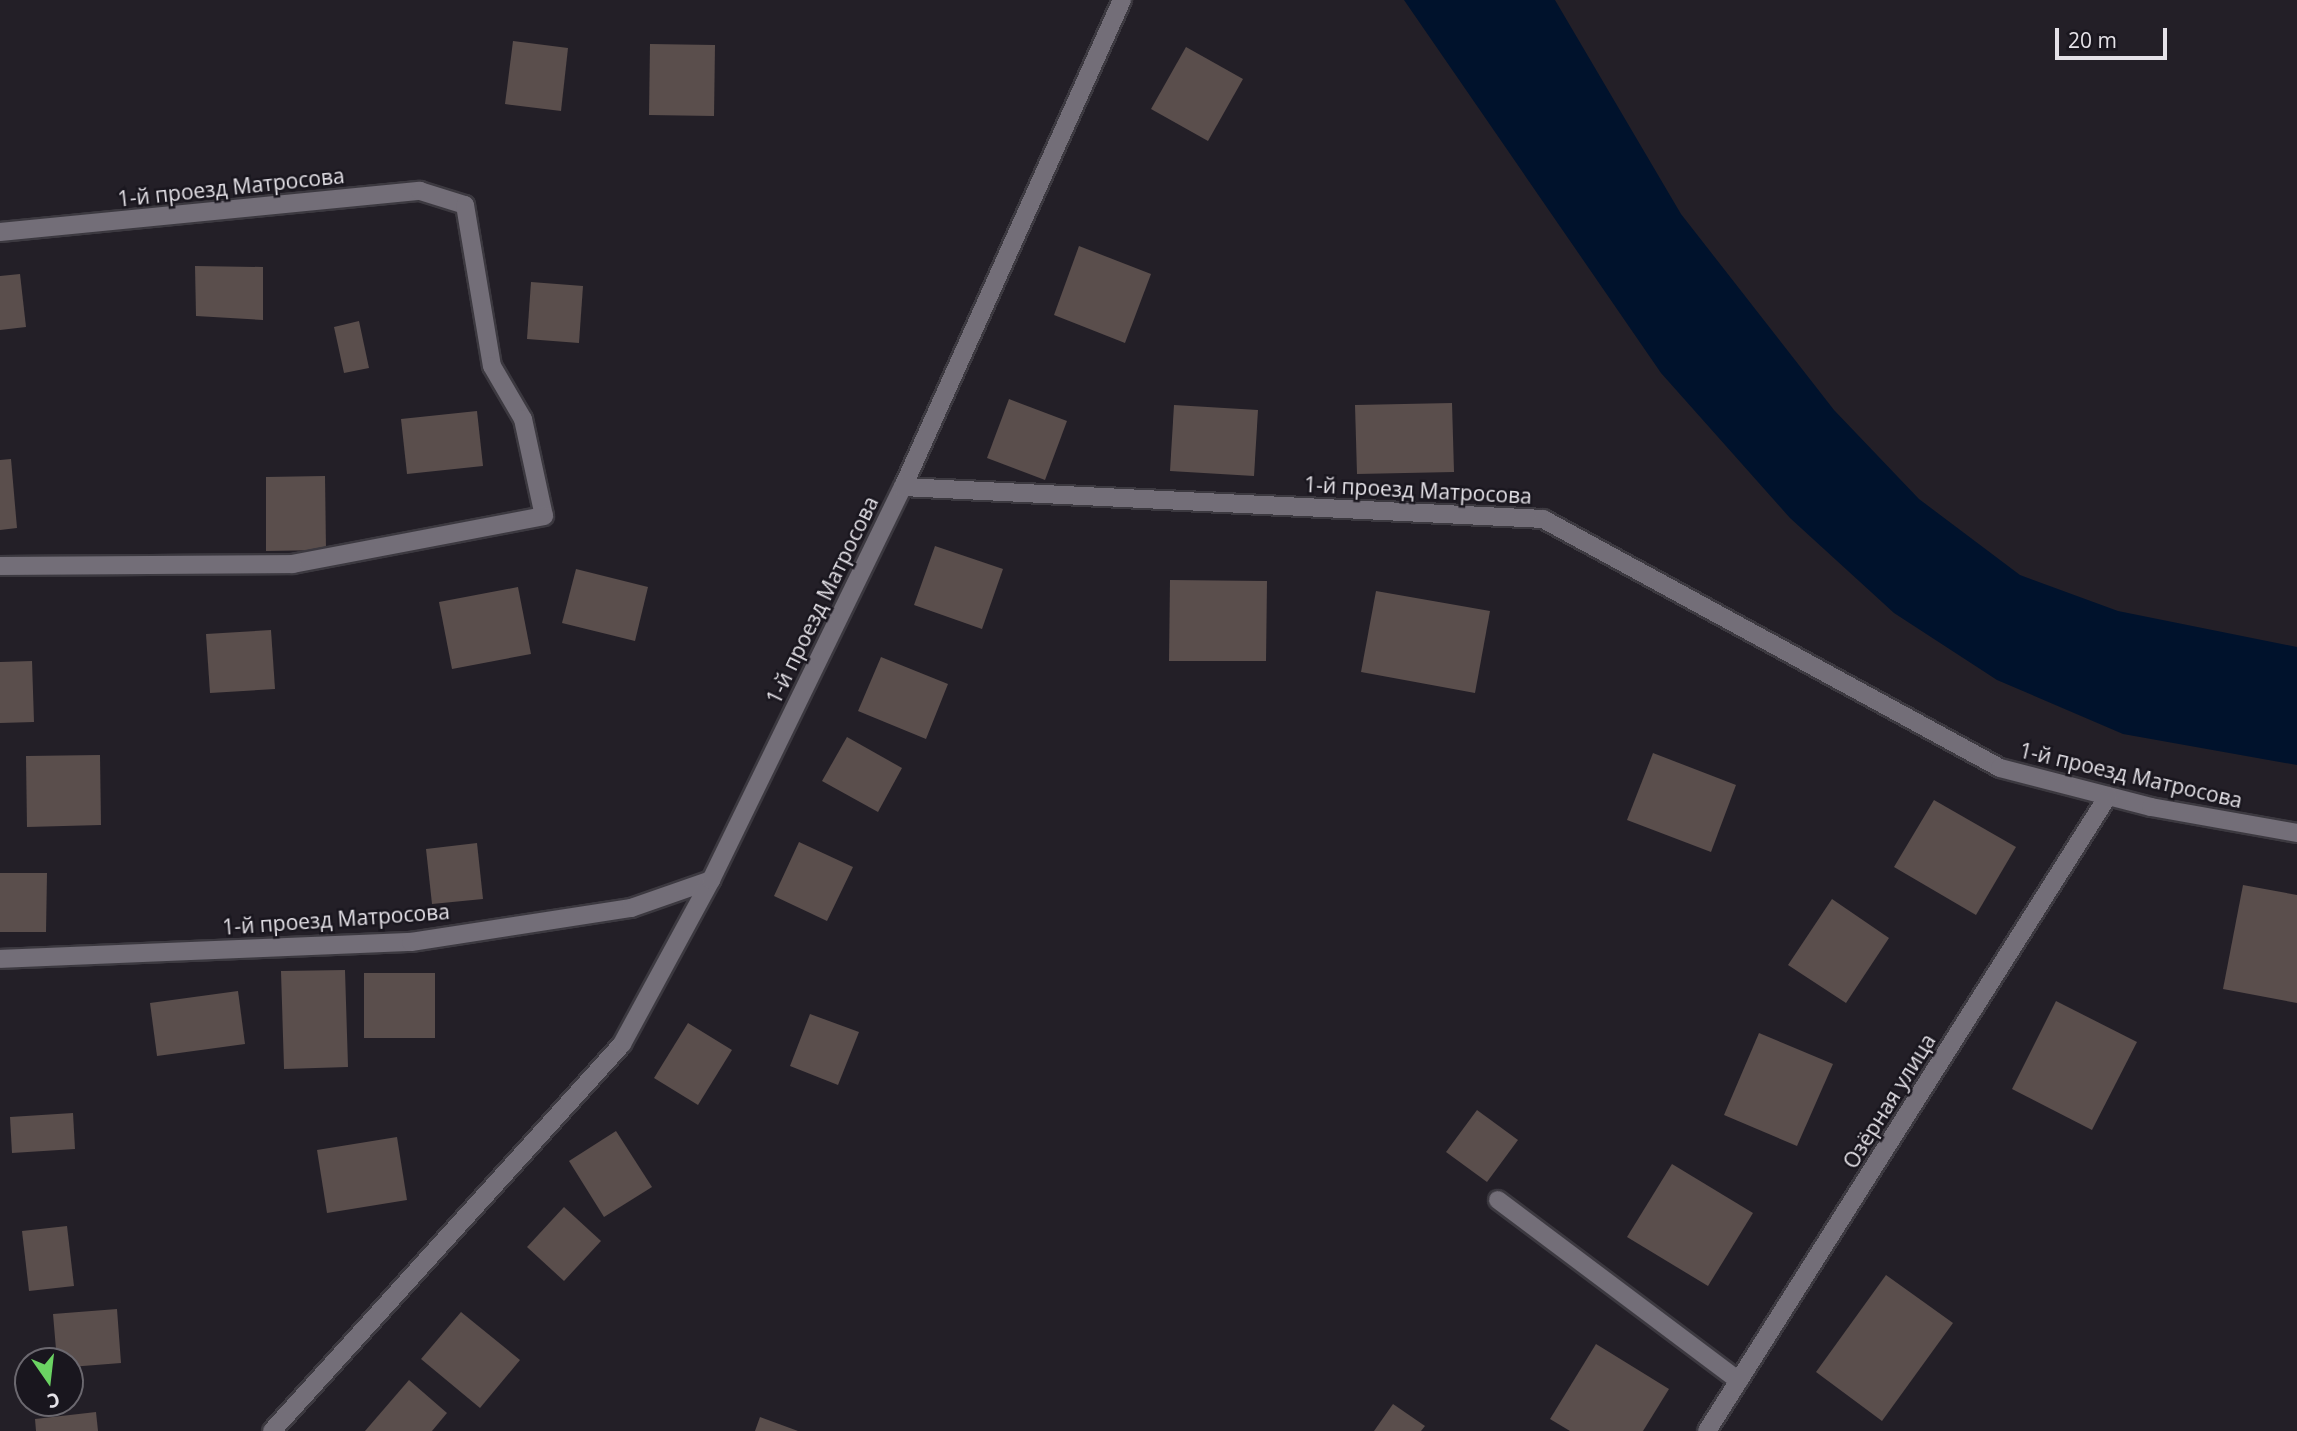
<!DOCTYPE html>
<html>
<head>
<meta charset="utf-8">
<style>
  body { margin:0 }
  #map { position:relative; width:2297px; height:1431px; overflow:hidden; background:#231f27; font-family:"Open Sans",sans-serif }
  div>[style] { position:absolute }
  .water>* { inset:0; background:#00122c }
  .building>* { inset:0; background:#5a4e4c }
  .roads { filter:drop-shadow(2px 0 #3c3940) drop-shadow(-2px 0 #3c3940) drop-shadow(0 2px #3c3940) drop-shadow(0 -2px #3c3940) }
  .minor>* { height:18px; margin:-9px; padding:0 9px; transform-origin:9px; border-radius:9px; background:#736e78 }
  span { translate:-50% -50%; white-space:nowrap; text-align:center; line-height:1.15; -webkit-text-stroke:5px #19161e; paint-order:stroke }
  .street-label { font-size:21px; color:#e5e2e8 }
  .north { position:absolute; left:14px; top:1347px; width:70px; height:70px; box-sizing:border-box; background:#19161e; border:2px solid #6b686f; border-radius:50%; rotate:166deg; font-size:19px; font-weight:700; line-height:28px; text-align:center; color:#e5e2e8 }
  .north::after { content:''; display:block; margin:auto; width:24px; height:32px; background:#6bd363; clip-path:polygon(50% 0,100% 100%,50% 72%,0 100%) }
  .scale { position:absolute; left:2055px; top:28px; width:112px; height:32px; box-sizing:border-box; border:4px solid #e5e2e8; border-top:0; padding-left:9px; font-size:21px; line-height:24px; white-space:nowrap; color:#e5e2e8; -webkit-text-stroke:5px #19161e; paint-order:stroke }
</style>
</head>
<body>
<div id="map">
  <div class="water">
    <i style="clip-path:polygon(1404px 0,1555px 0,1681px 214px,1834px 410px,1919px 499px,2020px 575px,2118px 611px,2297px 647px,2297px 765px,2123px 734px,1997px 680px,1894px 613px,1790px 518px,1661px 373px)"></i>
  </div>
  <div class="building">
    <i style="clip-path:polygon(513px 41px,568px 48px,561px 111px,505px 104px)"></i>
    <i style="clip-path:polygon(650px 44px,715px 45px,714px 116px,649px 115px)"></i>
    <i style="clip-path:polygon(1186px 47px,1243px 79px,1208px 141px,1151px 109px)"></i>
    <i style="clip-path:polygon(1079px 246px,1151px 274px,1125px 343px,1054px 315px)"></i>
    <i style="clip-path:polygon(195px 266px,263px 267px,263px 320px,196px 316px)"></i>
    <i style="clip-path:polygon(20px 274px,26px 327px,0 330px,0 276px)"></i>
    <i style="clip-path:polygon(531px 282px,583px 286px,579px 343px,527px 339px)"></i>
    <i style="clip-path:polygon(359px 321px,369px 368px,344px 373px,334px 327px)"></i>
    <i style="clip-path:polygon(1009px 399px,1067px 421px,1045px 480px,987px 458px)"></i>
    <i style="clip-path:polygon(1452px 403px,1454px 472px,1357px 474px,1355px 405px)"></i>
    <i style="clip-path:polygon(1174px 405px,1258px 410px,1254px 476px,1170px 471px)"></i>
    <i style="clip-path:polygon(477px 411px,483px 466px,407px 474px,401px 419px)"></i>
    <i style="clip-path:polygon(11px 459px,17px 528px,0 530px,0 460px)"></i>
    <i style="clip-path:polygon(325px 476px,326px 550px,266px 551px,266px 477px)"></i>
    <i style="clip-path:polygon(935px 546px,1003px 569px,982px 629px,914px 605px)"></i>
    <i style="clip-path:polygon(576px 569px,648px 587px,635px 641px,562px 623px)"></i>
    <i style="clip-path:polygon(1170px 580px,1267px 581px,1266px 661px,1169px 661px)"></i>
    <i style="clip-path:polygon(518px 587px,531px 654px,452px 669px,439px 602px)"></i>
    <i style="clip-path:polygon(1376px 591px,1490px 611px,1475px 693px,1361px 672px)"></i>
    <i style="clip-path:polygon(271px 630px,275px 689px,210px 693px,206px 634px)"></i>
    <i style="clip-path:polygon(881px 657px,948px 684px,926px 739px,858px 711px)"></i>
    <i style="clip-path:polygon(32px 661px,34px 722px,0 723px,0 662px)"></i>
    <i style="clip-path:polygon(847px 737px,902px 768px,878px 812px,822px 781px)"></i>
    <i style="clip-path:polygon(1653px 753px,1736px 785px,1711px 852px,1627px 820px)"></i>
    <i style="clip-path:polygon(100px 755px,101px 825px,27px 827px,26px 756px)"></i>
    <i style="clip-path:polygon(1934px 800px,2016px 847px,1976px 915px,1894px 867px)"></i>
    <i style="clip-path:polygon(799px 842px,853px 867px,827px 921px,774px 896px)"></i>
    <i style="clip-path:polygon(477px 843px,483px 899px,432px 904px,426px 849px)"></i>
    <i style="clip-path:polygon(0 873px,47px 873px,46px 932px,0 932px)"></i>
    <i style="clip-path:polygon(2243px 885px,2297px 895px,2297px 1003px,2223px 989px)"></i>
    <i style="clip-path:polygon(1832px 899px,1889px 938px,1846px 1003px,1788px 965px)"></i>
    <i style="clip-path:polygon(345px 970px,348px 1067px,284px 1069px,281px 971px)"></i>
    <i style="clip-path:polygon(364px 973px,435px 973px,435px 1038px,364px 1038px)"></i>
    <i style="clip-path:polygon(238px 991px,245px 1044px,157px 1056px,150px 1003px)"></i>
    <i style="clip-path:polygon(2056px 1001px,2137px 1042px,2092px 1130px,2012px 1089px)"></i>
    <i style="clip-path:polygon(810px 1014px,859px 1032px,838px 1085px,790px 1066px)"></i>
    <i style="clip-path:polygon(688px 1023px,732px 1050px,698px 1105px,654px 1078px)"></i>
    <i style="clip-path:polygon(1759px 1033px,1833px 1064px,1797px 1146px,1724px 1115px)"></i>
    <i style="clip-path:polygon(1477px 1110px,1518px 1140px,1487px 1182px,1446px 1152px)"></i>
    <i style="clip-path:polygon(73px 1113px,75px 1149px,12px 1153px,10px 1117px)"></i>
    <i style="clip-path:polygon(616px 1131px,652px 1187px,604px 1217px,569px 1161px)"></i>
    <i style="clip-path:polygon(397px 1137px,407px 1200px,327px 1213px,317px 1150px)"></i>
    <i style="clip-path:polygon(1672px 1164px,1753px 1213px,1708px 1286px,1627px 1237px)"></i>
    <i style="clip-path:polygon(564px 1207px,601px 1241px,564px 1281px,527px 1247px)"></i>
    <i style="clip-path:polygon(67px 1226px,74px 1286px,29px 1291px,22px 1231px)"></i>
    <i style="clip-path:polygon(1886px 1275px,1953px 1323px,1882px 1421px,1816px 1372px)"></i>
    <i style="clip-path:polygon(117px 1309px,121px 1363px,70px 1367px,70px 1361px,57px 1361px,53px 1314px)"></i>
    <i style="clip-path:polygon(461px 1312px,520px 1360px,480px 1408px,421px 1359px)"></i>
    <i style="clip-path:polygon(1596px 1344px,1669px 1389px,1643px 1431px,1570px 1431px,1550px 1419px)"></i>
    <i style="clip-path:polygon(409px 1380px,447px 1413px,432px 1431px,365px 1431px)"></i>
    <i style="clip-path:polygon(1393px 1404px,1425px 1426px,1421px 1431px,1374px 1431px)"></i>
    <i style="clip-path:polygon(96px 1412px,98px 1431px,36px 1431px,35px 1419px)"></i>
    <i style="clip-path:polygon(760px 1417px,798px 1431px,755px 1431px)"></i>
  </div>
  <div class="roads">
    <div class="minor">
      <i style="left:0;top:232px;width:422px;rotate:-5.6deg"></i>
      <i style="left:420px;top:191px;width:47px;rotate:17.3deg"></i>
      <i style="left:465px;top:205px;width:163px;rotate:80.5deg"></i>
      <i style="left:492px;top:366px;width:61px;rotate:59.7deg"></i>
      <i style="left:523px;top:419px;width:99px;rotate:77.8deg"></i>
      <i style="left:544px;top:516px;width:256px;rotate:169.2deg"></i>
      <i style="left:293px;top:564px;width:293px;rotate:179.6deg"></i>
      <i style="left:903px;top:487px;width:534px;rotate:-65.79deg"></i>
      <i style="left:0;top:959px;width:411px;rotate:-2.4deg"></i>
      <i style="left:411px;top:942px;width:223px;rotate:-8.8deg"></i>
      <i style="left:631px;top:908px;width:85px;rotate:-19.3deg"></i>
      <i style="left:1498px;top:1200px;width:301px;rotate:36.9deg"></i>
      <i style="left:272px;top:1431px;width:522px;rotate:-47.87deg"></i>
      <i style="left:622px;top:1044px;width:187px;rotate:-61.5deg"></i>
      <i style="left:711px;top:880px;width:437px;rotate:-64deg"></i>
      <i style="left:903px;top:487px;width:641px;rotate:2.86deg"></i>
      <i style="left:1543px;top:519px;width:520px;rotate:28.58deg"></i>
      <i style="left:2000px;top:768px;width:156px;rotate:14.5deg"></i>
      <i style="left:2151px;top:807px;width:148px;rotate:10.1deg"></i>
      <i style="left:1707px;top:1431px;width:751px;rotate:-57.73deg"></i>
    </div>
  </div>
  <div class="street-label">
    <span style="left:231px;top:187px;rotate:-6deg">1-й проезд Матросова</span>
    <span style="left:1418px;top:490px;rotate:3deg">1-й проезд Матросова</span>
    <span style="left:822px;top:600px;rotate:-64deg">1-й проезд Матросова</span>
    <span style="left:2131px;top:775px;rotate:13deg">1-й проезд Матросова</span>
    <span style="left:336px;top:919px;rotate:-4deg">1-й проезд Матросова</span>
    <span style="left:1889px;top:1101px;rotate:-58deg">Озёрная улица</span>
  </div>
  <div class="north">С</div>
  <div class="scale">20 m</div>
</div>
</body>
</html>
